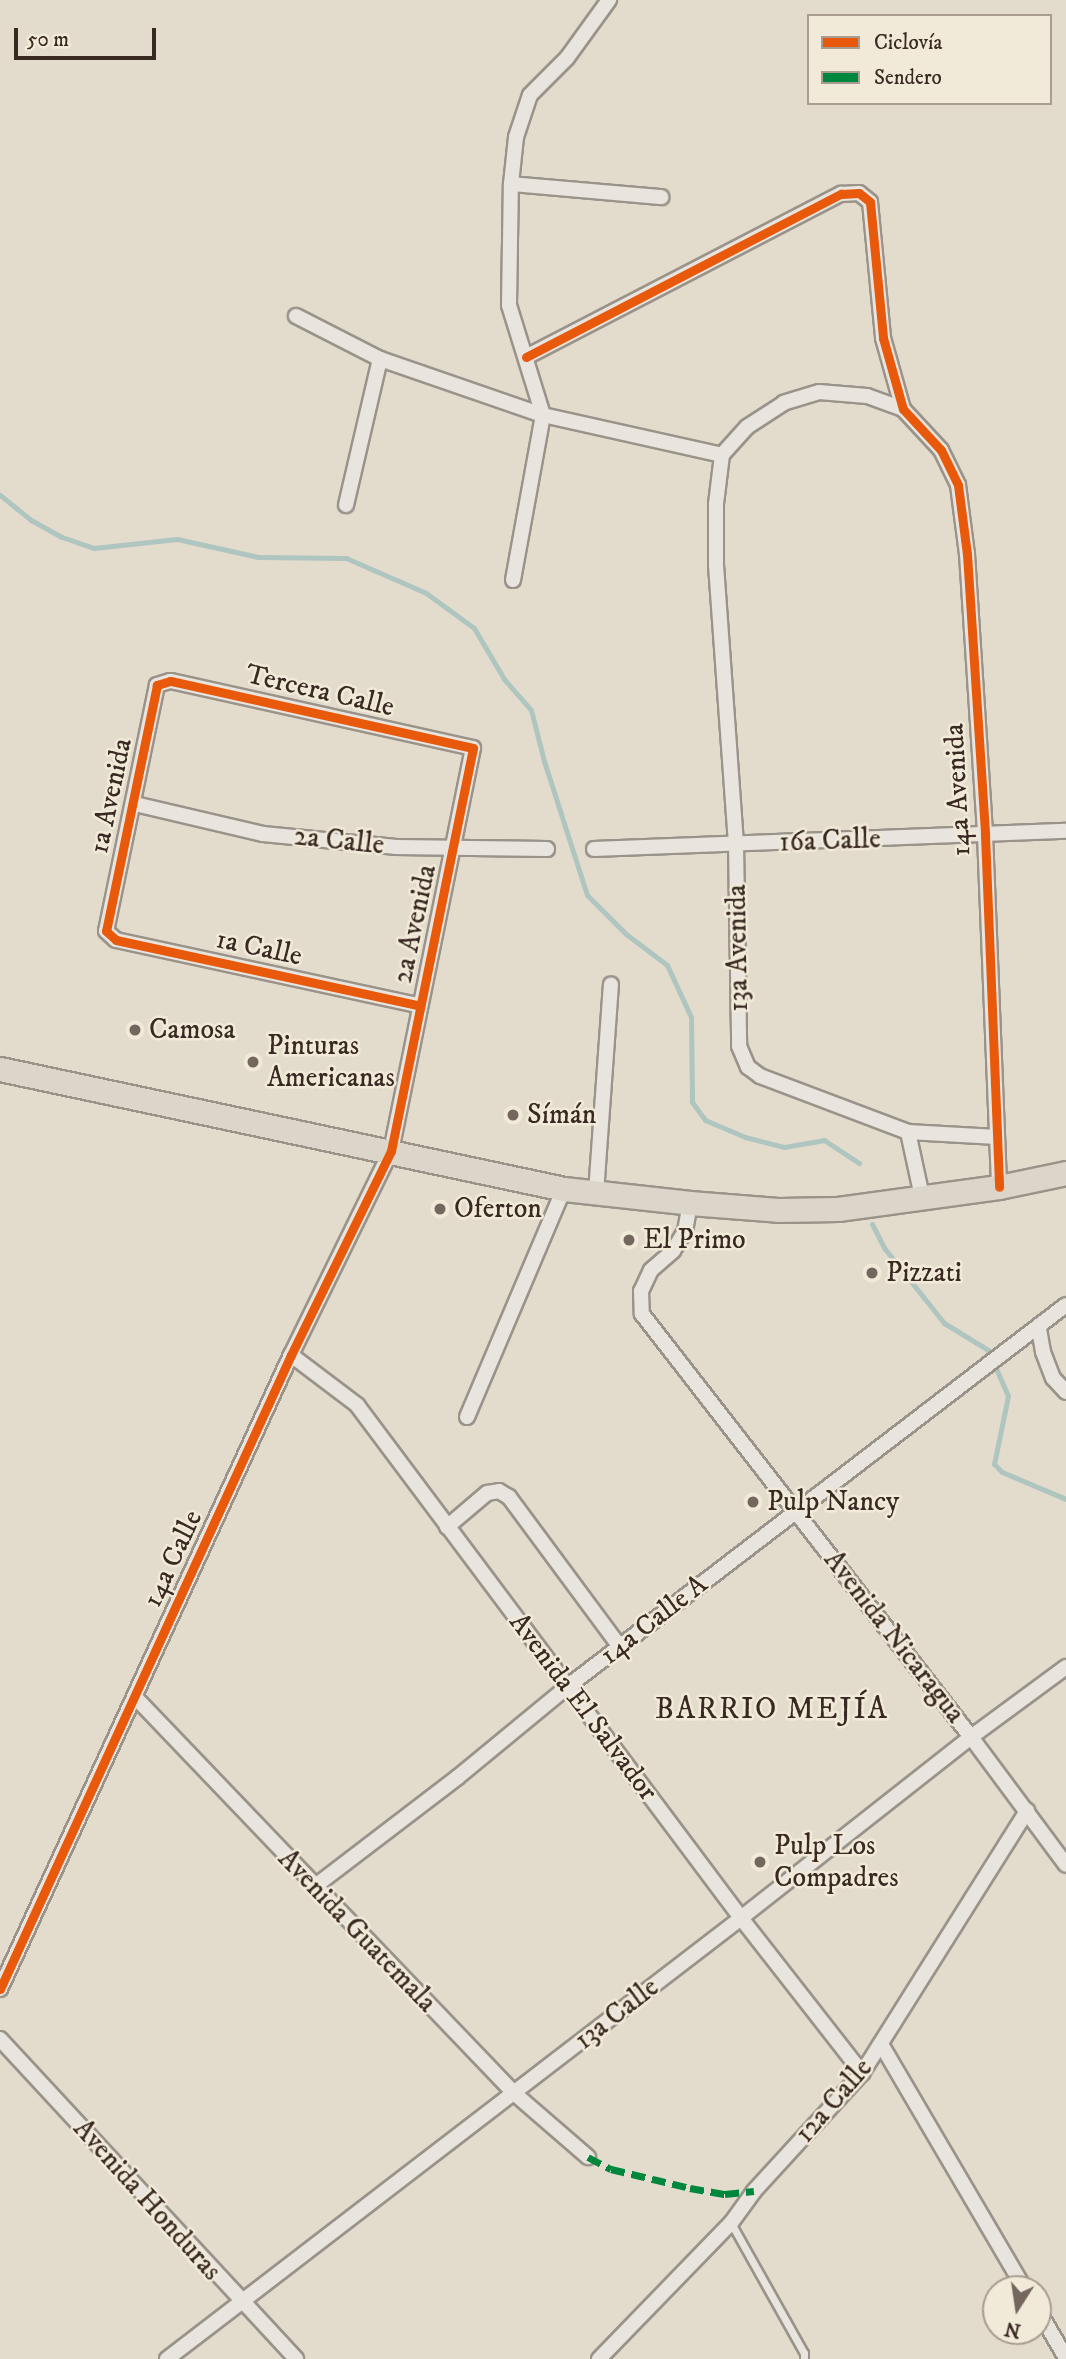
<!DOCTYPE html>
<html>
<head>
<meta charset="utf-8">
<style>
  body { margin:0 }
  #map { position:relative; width:1066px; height:2359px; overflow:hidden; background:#e3dccd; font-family:"IM FELL DW Pica",serif }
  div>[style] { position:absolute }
  .stream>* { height:5px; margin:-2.5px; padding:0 2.5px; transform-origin:2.5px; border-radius:2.5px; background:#afc5c0 }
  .roads { filter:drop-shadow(2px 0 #99938a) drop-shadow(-2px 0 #99938a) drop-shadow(0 2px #99938a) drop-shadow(0 -2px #99938a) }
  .lane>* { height:7px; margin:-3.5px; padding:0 3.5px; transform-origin:3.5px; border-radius:3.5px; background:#e9e5de }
  .street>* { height:14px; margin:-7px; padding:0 7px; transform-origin:7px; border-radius:7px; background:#e9e5de }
  .primary>* { height:23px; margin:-11.5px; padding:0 11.5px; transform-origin:11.5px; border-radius:11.5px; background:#dcd5c9 }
  .quiet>* { height:7px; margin-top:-3.5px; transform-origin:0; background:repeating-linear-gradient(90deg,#00873e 0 14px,transparent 0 21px) }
  .cycleway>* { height:9px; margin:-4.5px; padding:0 4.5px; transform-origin:4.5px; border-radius:4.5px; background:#e8590c }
  .dots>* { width:19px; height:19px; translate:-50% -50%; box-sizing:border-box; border:4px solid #f2ead9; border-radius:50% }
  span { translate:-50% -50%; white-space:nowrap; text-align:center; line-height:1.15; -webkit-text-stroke:5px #f2ead9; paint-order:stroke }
  .street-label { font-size:28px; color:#382922 }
  .poi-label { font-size:28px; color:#382922 }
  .left { translate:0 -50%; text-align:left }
  .neighbourhood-label { font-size:30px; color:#382922; letter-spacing:2px }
  .legend { position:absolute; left:807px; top:14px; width:245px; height:91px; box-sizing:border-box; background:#f2ead9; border:2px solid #a89d90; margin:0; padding:9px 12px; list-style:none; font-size:21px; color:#382922 }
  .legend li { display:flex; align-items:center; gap:14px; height:35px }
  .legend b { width:35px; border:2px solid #a89d90 }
  .north { position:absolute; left:982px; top:2275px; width:70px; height:70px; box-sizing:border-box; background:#f2ead9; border:2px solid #a89d90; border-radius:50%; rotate:192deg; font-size:19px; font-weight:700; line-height:28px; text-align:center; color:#382922 }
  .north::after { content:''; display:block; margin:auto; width:24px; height:32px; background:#74685e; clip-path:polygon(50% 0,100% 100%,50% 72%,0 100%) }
  .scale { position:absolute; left:14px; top:28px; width:142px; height:32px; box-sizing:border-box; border:4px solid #382922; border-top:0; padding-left:9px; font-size:21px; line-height:24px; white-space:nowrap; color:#382922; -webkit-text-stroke:5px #f2ead9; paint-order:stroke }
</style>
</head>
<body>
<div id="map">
  <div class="stream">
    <i style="left:0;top:495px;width:40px;rotate:39deg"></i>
    <i style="left:31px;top:520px;width:35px;rotate:29deg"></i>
    <i style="left:62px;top:537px;width:34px;rotate:19deg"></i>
    <i style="left:94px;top:548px;width:83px;rotate:-6.2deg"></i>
    <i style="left:177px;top:539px;width:83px;rotate:12.5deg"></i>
    <i style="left:258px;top:557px;width:88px;rotate:0.7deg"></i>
    <i style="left:346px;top:558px;width:87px;rotate:23.6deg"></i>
    <i style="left:426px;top:593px;width:59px;rotate:36.1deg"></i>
    <i style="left:474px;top:628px;width:59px;rotate:59.5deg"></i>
    <i style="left:504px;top:679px;width:41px;rotate:48.9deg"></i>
    <i style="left:531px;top:710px;width:53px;rotate:75.7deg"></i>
    <i style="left:544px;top:761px;width:141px;rotate:72.2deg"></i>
    <i style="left:587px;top:895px;width:55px;rotate:45deg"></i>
    <i style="left:626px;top:934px;width:51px;rotate:37.1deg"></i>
    <i style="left:667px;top:965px;width:57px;rotate:65.2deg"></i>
    <i style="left:691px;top:1017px;width:85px;rotate:89.3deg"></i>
    <i style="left:692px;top:1102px;width:22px;rotate:54deg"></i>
    <i style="left:705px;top:1120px;width:43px;rotate:23deg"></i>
    <i style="left:745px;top:1137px;width:40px;rotate:14.4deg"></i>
    <i style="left:784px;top:1147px;width:41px;rotate:-9.9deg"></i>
    <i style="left:824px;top:1140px;width:42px;rotate:33.3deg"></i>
    <i style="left:872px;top:1224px;width:28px;rotate:63deg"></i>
    <i style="left:885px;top:1249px;width:95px;rotate:51.4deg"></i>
    <i style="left:944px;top:1323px;width:52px;rotate:31.5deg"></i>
    <i style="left:988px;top:1350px;width:50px;rotate:66.5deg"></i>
    <i style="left:1008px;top:1396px;width:69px;rotate:101.6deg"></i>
    <i style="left:994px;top:1464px;width:11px;rotate:45deg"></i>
    <i style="left:1002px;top:1472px;width:69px;rotate:22.9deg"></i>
  </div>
  <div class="roads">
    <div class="lane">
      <i style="left:731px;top:2223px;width:149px;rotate:60.7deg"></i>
      <i style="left:804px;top:2353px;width:6px;rotate:90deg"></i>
    </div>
    <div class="street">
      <i style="left:511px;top:184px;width:151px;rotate:5deg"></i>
      <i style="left:296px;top:316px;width:94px;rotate:27.1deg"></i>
      <i style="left:380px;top:359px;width:172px;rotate:19deg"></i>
      <i style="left:543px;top:415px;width:183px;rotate:12.6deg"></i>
      <i style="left:526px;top:357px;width:355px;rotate:-27.4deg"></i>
      <i style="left:841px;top:194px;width:18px;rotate:-3deg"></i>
      <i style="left:859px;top:193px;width:14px;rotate:39deg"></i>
      <i style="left:870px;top:202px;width:137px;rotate:84.5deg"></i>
      <i style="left:883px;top:338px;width:74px;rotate:74.3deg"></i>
      <i style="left:903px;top:409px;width:56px;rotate:47.2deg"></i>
      <i style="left:941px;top:450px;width:39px;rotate:64deg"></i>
      <i style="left:958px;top:485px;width:70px;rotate:82.6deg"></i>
      <i style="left:967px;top:554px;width:282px;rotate:86.3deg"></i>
      <i style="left:985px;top:835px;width:352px;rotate:87.7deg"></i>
      <i style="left:903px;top:409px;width:38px;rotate:-160deg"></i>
      <i style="left:867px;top:396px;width:48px;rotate:-175.2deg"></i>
      <i style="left:819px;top:392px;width:37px;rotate:163deg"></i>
      <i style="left:784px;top:403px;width:44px;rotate:147deg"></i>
      <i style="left:747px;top:427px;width:38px;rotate:132deg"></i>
      <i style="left:722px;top:455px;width:49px;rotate:97deg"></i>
      <i style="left:716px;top:504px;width:61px;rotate:90deg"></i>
      <i style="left:716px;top:565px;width:280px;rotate:85.9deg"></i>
      <i style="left:736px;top:844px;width:202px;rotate:89.1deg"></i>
      <i style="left:739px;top:1046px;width:23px;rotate:67deg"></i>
      <i style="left:748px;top:1067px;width:15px;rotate:37deg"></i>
      <i style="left:760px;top:1076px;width:158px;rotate:20.7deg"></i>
      <i style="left:908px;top:1132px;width:89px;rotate:3.2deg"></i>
      <i style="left:346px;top:505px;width:150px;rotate:-76.9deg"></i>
      <i style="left:513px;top:580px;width:168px;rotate:-79.7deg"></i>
      <i style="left:543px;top:415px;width:115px;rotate:-107.2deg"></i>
      <i style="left:509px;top:305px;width:121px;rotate:-89.1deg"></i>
      <i style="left:511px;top:184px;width:47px;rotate:-83.9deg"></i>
      <i style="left:516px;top:137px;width:44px;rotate:-71.6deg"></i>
      <i style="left:530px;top:95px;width:52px;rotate:-45deg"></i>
      <i style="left:567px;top:58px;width:72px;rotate:-54.1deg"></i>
      <i style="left:135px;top:804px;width:131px;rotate:13.2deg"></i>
      <i style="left:263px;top:834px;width:134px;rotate:5.6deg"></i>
      <i style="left:396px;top:847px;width:151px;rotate:0.8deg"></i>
      <i style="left:594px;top:849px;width:472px;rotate:-2.2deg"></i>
      <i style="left:908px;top:1132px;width:66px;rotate:77.8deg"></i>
      <i style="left:596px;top:1193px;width:209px;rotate:-85.9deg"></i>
      <i style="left:690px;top:1203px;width:28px;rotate:100deg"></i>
      <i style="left:685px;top:1231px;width:23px;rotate:121deg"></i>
      <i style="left:673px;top:1251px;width:29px;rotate:139deg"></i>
      <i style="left:651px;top:1270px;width:23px;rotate:115deg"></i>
      <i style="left:641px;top:1291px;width:23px;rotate:88deg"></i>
      <i style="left:642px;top:1314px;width:536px;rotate:52.13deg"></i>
      <i style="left:971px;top:1737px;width:159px;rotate:53.4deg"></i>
      <i style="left:1039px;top:1329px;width:23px;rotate:80deg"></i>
      <i style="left:1043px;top:1352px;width:28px;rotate:69deg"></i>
      <i style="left:1053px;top:1378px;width:19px;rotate:47deg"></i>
      <i style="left:291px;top:1355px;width:83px;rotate:37.1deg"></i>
      <i style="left:357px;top:1405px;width:641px;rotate:53.18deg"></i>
      <i style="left:741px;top:1918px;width:197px;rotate:52deg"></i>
      <i style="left:467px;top:1417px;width:248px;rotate:-67deg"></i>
      <i style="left:447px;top:1527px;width:52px;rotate:-40.4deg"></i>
      <i style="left:487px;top:1493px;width:12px;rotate:-9deg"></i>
      <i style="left:499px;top:1491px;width:12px;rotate:31deg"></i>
      <i style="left:509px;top:1497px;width:187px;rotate:53.5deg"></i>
      <i style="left:135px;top:1697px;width:548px;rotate:46.26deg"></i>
      <i style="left:514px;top:2093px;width:98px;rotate:40.9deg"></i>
      <i style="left:314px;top:1887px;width:181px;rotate:-37.4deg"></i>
      <i style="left:458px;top:1777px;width:141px;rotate:-39.5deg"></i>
      <i style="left:567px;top:1687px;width:628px;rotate:-37.44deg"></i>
      <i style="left:0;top:1989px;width:698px;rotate:-65.35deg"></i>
      <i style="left:291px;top:1355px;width:227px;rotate:-63.9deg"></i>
      <i style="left:391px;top:1151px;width:411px;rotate:-78.5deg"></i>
      <i style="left:473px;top:748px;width:310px;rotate:-167.5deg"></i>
      <i style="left:170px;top:681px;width:14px;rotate:163deg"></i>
      <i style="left:157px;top:685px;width:251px;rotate:101.7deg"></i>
      <i style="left:106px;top:931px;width:13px;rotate:42deg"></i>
      <i style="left:116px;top:940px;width:311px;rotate:12.2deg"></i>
      <i style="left:0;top:2039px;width:436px;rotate:47.2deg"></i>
      <i style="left:881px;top:2044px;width:284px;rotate:59.6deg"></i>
      <i style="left:1038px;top:2310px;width:56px;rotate:59.7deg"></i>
      <i style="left:167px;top:2359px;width:724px;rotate:-37.53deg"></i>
      <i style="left:741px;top:1918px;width:293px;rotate:-38.2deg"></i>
      <i style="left:971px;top:1737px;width:118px;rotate:-36.4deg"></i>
      <i style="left:599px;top:2359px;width:190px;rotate:-45.9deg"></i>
      <i style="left:731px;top:2223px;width:39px;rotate:-54deg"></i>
      <i style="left:754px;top:2191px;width:160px;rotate:-47.5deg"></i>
      <i style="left:862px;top:2073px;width:310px;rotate:-57.8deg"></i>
    </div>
    <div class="primary">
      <i style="left:0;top:1069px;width:577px;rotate:12.01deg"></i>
      <i style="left:564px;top:1189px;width:127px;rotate:6.3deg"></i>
      <i style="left:690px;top:1203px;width:88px;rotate:4.5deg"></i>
      <i style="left:778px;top:1210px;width:60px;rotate:-1deg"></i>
      <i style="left:838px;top:1209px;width:162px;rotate:-7.8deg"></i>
      <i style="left:999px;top:1187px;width:68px;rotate:-11.8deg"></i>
    </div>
  </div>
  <div class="quiet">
    <i style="left:588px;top:2157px;width:26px;rotate:28deg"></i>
    <i style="left:611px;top:2169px;width:81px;rotate:13.5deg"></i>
    <i style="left:690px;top:2188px;width:36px;rotate:10deg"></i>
    <i style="left:725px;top:2194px;width:29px;rotate:-6deg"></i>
  </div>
  <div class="cycleway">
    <i style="left:526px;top:357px;width:355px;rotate:-27.4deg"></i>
    <i style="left:841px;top:194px;width:18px;rotate:-3deg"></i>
    <i style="left:859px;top:193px;width:14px;rotate:39deg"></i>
    <i style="left:870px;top:202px;width:137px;rotate:84.5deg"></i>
    <i style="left:883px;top:338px;width:74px;rotate:74.3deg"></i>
    <i style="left:903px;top:409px;width:56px;rotate:47.2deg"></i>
    <i style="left:941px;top:450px;width:39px;rotate:64deg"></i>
    <i style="left:958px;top:485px;width:70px;rotate:82.6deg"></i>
    <i style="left:967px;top:554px;width:282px;rotate:86.3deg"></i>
    <i style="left:985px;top:835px;width:352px;rotate:87.7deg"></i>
    <i style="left:0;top:1989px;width:698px;rotate:-65.35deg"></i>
    <i style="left:291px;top:1355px;width:227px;rotate:-63.9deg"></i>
    <i style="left:391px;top:1151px;width:411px;rotate:-78.5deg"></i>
    <i style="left:473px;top:748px;width:310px;rotate:-167.5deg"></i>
    <i style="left:170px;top:681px;width:14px;rotate:163deg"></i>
    <i style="left:157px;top:685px;width:251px;rotate:101.7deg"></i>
    <i style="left:106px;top:931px;width:13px;rotate:42deg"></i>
    <i style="left:116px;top:940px;width:311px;rotate:12.2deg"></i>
  </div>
  <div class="dots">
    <i style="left:135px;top:1030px;background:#74685e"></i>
    <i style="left:253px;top:1062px;background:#74685e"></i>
    <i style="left:513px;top:1115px;background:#74685e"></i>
    <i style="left:440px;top:1209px;background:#74685e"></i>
    <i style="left:629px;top:1240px;background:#74685e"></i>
    <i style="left:872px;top:1273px;background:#74685e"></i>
    <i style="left:753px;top:1502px;background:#74685e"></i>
    <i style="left:760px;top:1862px;background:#74685e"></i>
  </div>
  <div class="street-label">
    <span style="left:320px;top:691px;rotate:13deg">Tercera Calle</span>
    <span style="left:958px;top:790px;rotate:-93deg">14a Avenida</span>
    <span style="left:111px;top:796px;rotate:-78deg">1a Avenida</span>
    <span style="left:339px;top:841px;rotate:6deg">2a Calle</span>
    <span style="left:830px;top:841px;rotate:-2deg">16a Calle</span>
    <span style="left:415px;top:924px;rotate:-78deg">2a Avenida</span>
    <span style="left:259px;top:948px;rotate:12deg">1a Calle</span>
    <span style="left:738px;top:948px;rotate:-91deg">13a Avenida</span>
    <span style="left:173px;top:1559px;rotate:-65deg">14a Calle</span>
    <span style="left:654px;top:1620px;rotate:-38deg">14a Calle A</span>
    <span style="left:894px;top:1637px;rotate:52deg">Avenida Nicaragua</span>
    <span style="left:583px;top:1707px;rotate:53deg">Avenida El Salvador</span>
    <span style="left:357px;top:1931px;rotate:46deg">Avenida Guatemala</span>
    <span style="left:617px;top:2014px;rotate:-38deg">13a Calle</span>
    <span style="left:834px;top:2101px;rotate:-49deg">12a Calle</span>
    <span style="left:147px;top:2200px;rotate:48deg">Avenida Honduras</span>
  </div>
  <div class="poi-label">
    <span class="left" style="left:149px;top:1030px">Camosa</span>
    <span class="left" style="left:267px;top:1062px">Pinturas<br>Americanas</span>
    <span class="left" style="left:527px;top:1115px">Símán</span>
    <span class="left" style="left:454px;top:1209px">Oferton</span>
    <span class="left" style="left:643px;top:1240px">El Primo</span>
    <span class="left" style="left:886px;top:1273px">Pizzati</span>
    <span class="left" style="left:767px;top:1502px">Pulp Nancy</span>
    <span class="left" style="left:774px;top:1862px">Pulp Los<br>Compadres</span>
  </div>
  <div class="neighbourhood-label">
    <span style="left:772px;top:1710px">BARRIO MEJÍA</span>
  </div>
  <ul class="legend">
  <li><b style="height:9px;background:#e8590c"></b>Ciclovía</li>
  <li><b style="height:9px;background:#00873e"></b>Sendero</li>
  </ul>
  <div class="north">N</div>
  <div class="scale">50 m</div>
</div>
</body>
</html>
